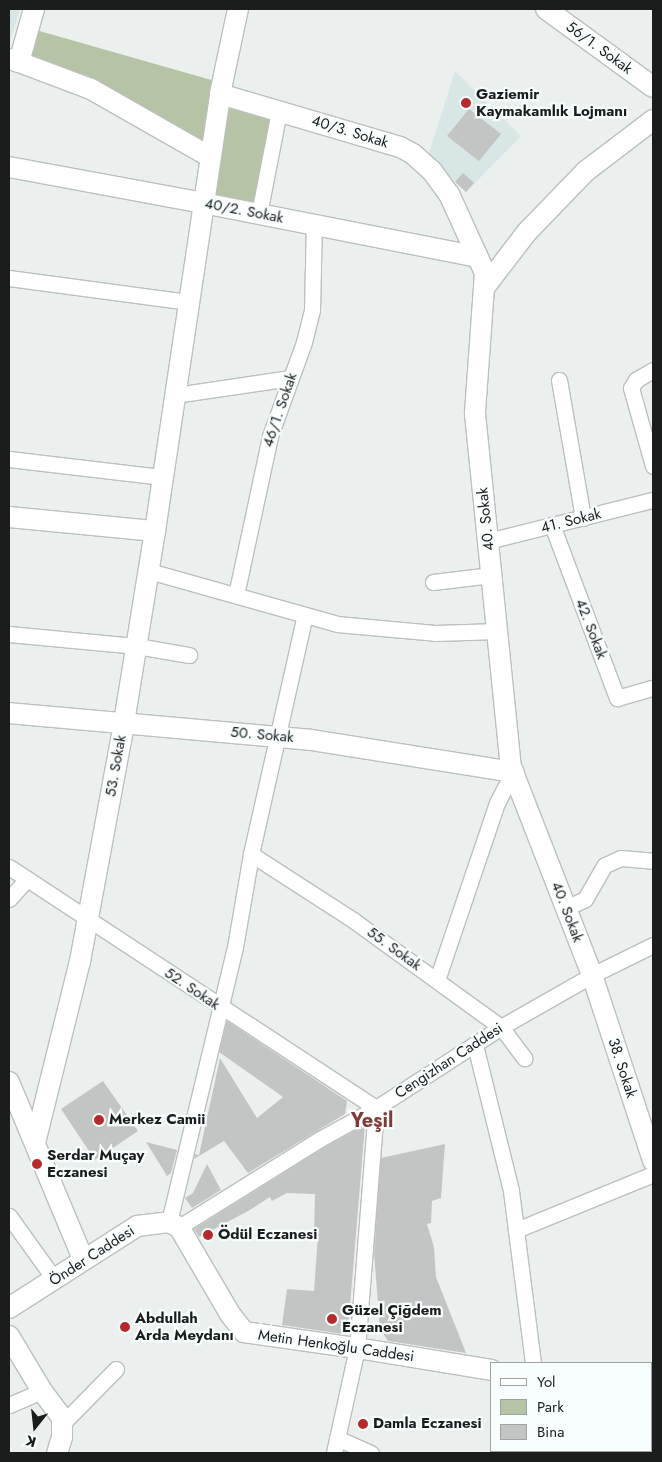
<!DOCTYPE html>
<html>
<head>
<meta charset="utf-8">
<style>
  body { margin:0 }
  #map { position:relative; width:662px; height:1462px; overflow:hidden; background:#ebf0ef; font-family:Jost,sans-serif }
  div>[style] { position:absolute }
  .built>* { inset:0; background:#d8e6e5 }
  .green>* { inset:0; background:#b7c3a5 }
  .building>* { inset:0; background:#c2c5c3 }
  .roads { filter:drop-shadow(1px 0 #bbc0bf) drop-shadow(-1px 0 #bbc0bf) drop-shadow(0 1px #bbc0bf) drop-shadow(0 -1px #bbc0bf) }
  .minor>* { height:15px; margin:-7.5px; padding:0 7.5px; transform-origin:7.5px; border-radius:7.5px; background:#fff }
  .tertiary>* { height:20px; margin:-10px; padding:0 10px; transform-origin:10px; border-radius:10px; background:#fff }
  .dots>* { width:14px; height:14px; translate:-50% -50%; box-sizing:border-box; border:2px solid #f8fdfd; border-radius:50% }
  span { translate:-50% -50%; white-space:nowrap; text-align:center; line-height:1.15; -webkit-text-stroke:4.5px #f8fdfd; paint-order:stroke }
  .street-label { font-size:15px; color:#1b1d1d }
  .poi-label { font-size:15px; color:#1b1d1d; font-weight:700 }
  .left { translate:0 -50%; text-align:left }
  .district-label { font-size:20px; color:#833b37; font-weight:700 }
  .frame { position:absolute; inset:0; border:10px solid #1b1d1d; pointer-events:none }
  .legend { position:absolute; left:490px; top:1362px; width:162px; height:90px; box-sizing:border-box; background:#f8fdfd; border:1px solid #a0a3a3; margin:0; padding:6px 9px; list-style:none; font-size:15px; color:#1b1d1d }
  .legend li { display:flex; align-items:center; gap:10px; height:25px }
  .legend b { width:25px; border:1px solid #a0a3a3 }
  .north { position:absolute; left:10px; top:1402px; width:50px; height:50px; -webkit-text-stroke:4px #f8fdfd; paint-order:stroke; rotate:196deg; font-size:14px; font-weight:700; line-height:20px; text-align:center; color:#1b1d1d }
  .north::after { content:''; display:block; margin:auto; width:18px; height:22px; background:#1b1d1d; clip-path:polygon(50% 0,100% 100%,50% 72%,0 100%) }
</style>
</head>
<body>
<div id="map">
  <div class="built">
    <i style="clip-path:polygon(9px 9px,20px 9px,10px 41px,9px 41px)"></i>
    <i style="clip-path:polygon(455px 71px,521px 136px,466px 192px,428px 156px)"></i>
  </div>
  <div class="green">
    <i style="clip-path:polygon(29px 28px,222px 83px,279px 111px,259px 214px,203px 203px,210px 157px,19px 62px)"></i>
  </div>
  <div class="building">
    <i style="clip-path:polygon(469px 109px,501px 134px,479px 161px,447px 136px)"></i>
    <i style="clip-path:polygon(463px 173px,474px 183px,466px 192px,455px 182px)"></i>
    <i style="clip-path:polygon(227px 1021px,347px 1101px,345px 1114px,248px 1173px,224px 1141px,194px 1159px,195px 1154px,199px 1155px,220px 1058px,257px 1118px,283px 1097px,219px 1052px)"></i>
    <i style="clip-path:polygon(103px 1081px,138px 1131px,95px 1160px,61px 1109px)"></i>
    <i style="clip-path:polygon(365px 1125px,348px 1330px,343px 1334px,282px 1325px,287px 1289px,314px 1291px,318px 1235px,314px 1235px,315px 1194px,287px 1193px,272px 1201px,270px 1197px,248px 1211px,199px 1237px,194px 1229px,325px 1147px)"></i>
    <i style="clip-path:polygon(146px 1142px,177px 1150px,171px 1173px,167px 1176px)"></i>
    <i style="clip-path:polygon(445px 1144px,441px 1198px,432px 1201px,431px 1223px,427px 1224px,434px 1247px,436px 1277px,466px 1353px,388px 1341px,380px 1329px,374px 1253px,381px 1158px)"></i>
    <i style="clip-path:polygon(207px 1164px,221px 1190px,192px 1208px,185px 1198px,193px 1193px)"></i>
  </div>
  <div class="roads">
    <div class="minor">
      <i style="left:259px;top:214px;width:105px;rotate:-79deg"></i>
      <i style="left:9px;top:278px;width:182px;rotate:7.6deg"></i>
      <i style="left:653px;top:370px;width:20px;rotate:150deg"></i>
      <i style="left:636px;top:380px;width:9px;rotate:122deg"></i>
      <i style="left:631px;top:388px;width:81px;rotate:74.2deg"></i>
      <i style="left:559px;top:380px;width:140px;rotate:80.1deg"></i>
      <i style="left:175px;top:395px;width:116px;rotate:-8.4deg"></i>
      <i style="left:9px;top:459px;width:155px;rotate:6.7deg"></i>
      <i style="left:552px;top:525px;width:185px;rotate:69.4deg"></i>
      <i style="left:617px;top:698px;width:37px;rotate:-16deg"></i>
      <i style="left:488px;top:541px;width:170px;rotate:-14deg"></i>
      <i style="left:149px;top:571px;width:195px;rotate:15.7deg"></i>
      <i style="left:337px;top:624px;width:98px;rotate:5.2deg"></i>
      <i style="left:435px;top:633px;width:63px;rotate:-1.8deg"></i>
      <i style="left:433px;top:582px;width:59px;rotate:-6.8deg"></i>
      <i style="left:236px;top:595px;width:163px;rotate:-77.9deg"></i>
      <i style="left:270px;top:436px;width:100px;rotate:-70.1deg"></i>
      <i style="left:304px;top:342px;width:33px;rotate:-76deg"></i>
      <i style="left:312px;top:310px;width:86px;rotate:-88.7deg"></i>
      <i style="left:9px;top:634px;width:129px;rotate:5.4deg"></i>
      <i style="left:137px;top:646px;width:53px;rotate:9.8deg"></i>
      <i style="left:251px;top:854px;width:121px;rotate:32.9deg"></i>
      <i style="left:353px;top:920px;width:183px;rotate:35.9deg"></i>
      <i style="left:501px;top:1027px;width:39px;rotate:53deg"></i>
      <i style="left:9px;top:867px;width:439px;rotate:33.3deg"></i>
      <i style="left:376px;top:1108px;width:241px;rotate:94.5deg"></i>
      <i style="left:357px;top:1348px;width:107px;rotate:102.4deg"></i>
      <i style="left:9px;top:899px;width:27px;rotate:-48deg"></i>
      <i style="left:566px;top:908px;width:21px;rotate:-25deg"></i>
      <i style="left:585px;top:899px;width:39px;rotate:-60deg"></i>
      <i style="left:605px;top:865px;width:17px;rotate:-24deg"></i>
      <i style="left:621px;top:858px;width:32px;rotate:5deg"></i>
      <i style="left:437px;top:980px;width:187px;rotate:-71.3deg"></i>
      <i style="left:497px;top:803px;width:35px;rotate:-63deg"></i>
      <i style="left:475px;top:1045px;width:150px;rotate:76.1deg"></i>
      <i style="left:511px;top:1191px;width:173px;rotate:82.7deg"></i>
      <i style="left:9px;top:1216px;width:79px;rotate:54.3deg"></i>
      <i style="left:169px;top:1222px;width:283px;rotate:-76.5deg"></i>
      <i style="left:235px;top:947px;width:94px;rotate:-80.2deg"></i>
      <i style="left:251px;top:854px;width:245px;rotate:-77.3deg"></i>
      <i style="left:179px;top:1227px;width:166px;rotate:-32deg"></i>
      <i style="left:320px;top:1139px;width:64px;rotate:-29deg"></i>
      <i style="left:376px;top:1108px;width:149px;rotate:-32.9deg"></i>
      <i style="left:501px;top:1027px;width:105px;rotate:-29.7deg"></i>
      <i style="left:592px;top:975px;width:68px;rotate:-26.2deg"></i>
      <i style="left:516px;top:1230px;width:148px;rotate:-22.2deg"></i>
      <i style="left:9px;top:1405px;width:36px;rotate:-23deg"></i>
      <i style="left:62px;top:1424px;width:77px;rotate:-45.5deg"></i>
      <i style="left:337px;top:1438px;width:37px;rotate:24deg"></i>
      <i style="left:518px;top:1453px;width:2px;rotate:-63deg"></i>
    </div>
    <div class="tertiary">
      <i style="left:238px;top:9px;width:87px;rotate:102deg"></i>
      <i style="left:220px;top:94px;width:188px;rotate:16.4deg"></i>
      <i style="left:400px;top:147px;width:15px;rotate:28deg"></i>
      <i style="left:413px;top:154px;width:25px;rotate:42deg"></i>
      <i style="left:432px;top:171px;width:29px;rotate:54deg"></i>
      <i style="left:449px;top:194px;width:87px;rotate:65.5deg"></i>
      <i style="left:485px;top:273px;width:141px;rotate:94.1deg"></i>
      <i style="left:475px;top:414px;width:355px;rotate:84.2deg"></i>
      <i style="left:511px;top:767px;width:223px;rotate:68.7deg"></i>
      <i style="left:592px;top:975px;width:196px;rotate:71.8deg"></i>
      <i style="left:546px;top:9px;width:132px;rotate:36.1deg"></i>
      <i style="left:9px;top:59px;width:10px;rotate:17deg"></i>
      <i style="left:19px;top:62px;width:55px;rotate:-74.2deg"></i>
      <i style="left:19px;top:62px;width:77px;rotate:20.6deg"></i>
      <i style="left:91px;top:89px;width:137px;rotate:29.7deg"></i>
      <i style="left:9px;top:167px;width:197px;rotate:10.5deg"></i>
      <i style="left:203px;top:203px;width:280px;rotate:11.1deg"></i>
      <i style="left:484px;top:288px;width:71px;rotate:-52.5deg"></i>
      <i style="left:527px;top:232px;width:85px;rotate:-46deg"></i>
      <i style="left:586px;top:171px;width:84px;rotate:-37.3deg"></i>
      <i style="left:9px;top:517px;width:147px;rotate:5.5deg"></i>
      <i style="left:155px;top:531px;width:212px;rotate:99.2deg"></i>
      <i style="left:121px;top:740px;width:225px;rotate:100.5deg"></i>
      <i style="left:80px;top:961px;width:187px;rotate:103.9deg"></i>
      <i style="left:155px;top:531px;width:442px;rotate:-81.5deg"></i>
      <i style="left:9px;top:713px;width:303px;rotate:5.1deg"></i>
      <i style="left:311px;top:740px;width:205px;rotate:9deg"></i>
      <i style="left:9px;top:1082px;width:192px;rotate:67.3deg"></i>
      <i style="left:9px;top:1308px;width:152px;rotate:-32.6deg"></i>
      <i style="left:137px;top:1226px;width:32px;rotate:-7deg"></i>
      <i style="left:169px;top:1222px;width:11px;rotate:27deg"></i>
      <i style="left:179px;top:1227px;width:101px;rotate:59.6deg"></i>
      <i style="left:230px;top:1314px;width:23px;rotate:52deg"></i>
      <i style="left:244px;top:1332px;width:114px;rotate:8.1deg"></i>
      <i style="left:357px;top:1348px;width:136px;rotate:9.3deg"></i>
      <i style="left:9px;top:1336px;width:64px;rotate:59deg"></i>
      <i style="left:42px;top:1391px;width:34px;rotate:53deg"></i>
      <i style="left:62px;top:1418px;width:19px;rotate:90deg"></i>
      <i style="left:62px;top:1437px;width:17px;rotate:107deg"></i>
      <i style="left:651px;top:1396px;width:2px;rotate:27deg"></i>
    </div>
  </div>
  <div class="dots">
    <i style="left:466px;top:103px;background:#b9292c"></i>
    <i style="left:99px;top:1120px;background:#b9292c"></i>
    <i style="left:37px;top:1164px;background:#b9292c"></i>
    <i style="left:208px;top:1235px;background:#b9292c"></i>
    <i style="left:332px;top:1319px;background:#b9292c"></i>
    <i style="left:125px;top:1327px;background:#b9292c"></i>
    <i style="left:363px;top:1424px;background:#b9292c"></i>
  </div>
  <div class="street-label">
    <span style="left:599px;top:48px;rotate:36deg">56/1. Sokak</span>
    <span style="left:350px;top:132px;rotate:17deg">40/3. Sokak</span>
    <span style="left:244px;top:211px;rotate:11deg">40/2. Sokak</span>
    <span style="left:280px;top:410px;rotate:-71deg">46/1. Sokak</span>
    <span style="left:486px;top:519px;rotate:-96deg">40. Sokak</span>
    <span style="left:571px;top:521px;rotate:-14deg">41. Sokak</span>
    <span style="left:591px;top:629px;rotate:69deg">42. Sokak</span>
    <span style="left:262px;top:735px;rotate:5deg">50. Sokak</span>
    <span style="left:116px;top:766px;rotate:-80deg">53. Sokak</span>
    <span style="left:567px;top:912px;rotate:69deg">40. Sokak</span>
    <span style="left:394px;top:949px;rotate:36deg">55. Sokak</span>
    <span style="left:192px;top:989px;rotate:34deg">52. Sokak</span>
    <span style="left:449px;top:1061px;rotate:-33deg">Cengizhan Caddesi</span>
    <span style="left:622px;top:1068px;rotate:72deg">38. Sokak</span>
    <span style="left:92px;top:1256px;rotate:-33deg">Önder Caddesi</span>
    <span style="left:336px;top:1346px;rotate:8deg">Metin Henkoğlu Caddesi</span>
  </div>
  <div class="poi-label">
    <span class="left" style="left:476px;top:103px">Gaziemir<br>Kaymakamlık Lojmanı</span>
    <span class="left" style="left:109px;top:1120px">Merkez Camii</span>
    <span class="left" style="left:47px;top:1164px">Serdar Muçay<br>Eczanesi</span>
    <span class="left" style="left:218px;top:1235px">Ödül Eczanesi</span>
    <span class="left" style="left:342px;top:1319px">Güzel Çiğdem<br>Eczanesi</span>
    <span class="left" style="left:135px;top:1327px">Abdullah<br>Arda Meydanı</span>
    <span class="left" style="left:373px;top:1424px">Damla Eczanesi</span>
  </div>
  <div class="district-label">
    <span style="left:372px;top:1120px">Yeşil</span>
  </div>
  <div class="frame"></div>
  <ul class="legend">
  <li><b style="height:6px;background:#fff"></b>Yol</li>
  <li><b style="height:14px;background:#b7c3a5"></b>Park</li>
  <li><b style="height:14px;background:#c2c5c3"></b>Bina</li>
  </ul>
  <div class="north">K</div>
</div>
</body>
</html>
